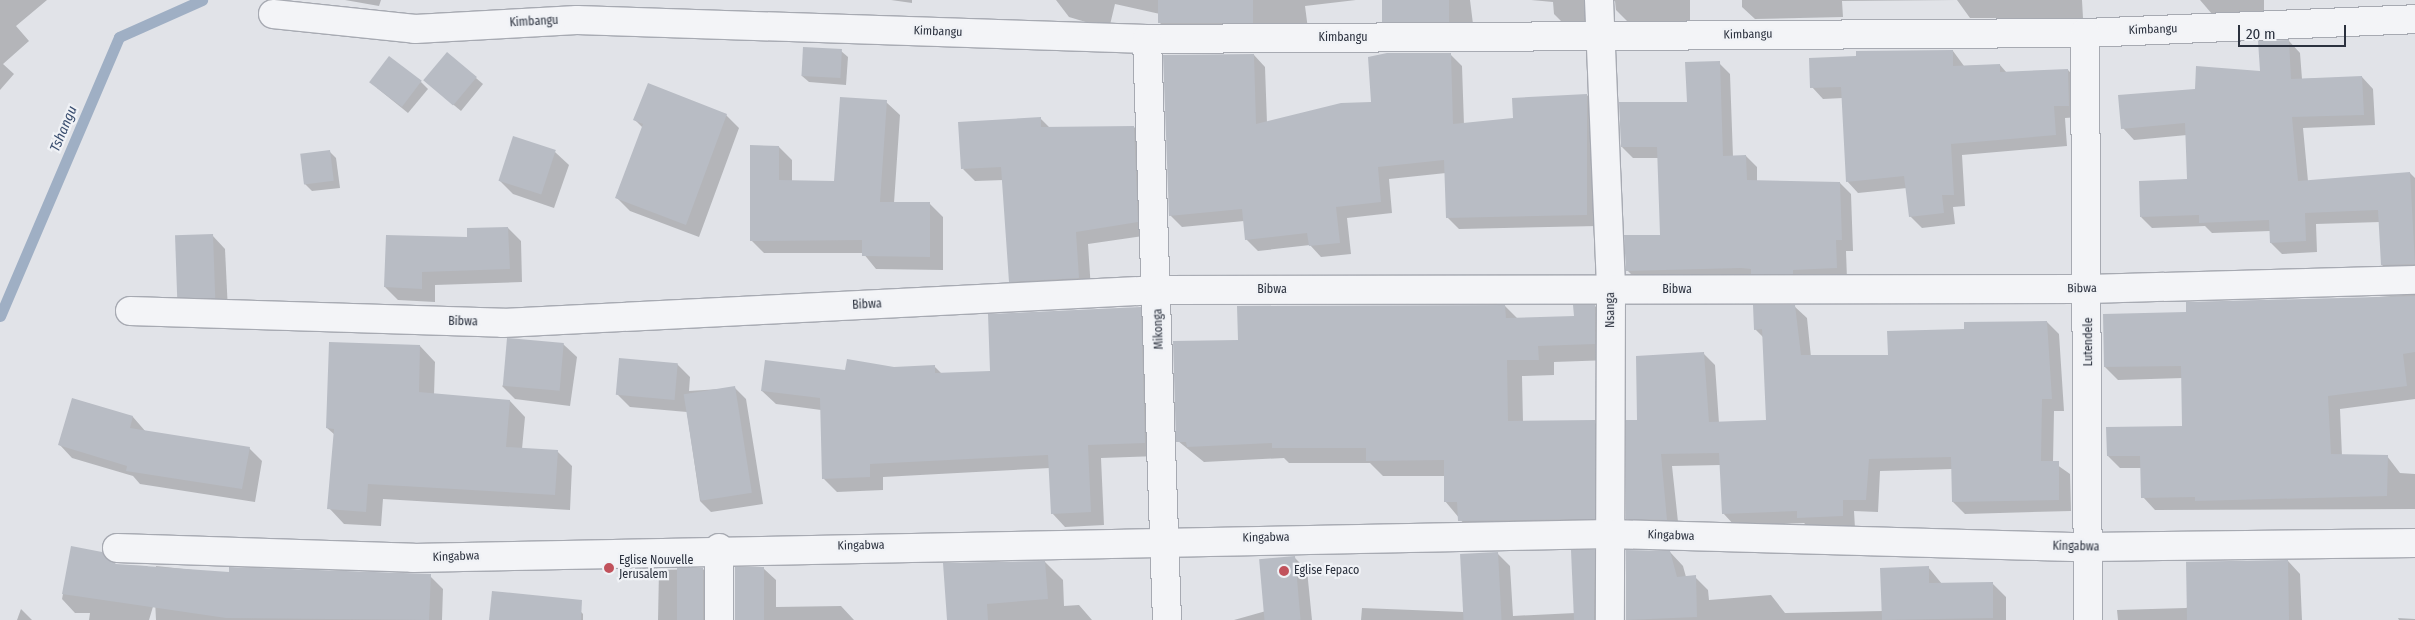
<!DOCTYPE html>
<style>
body{margin:0}
#map{position:relative;width:2415px;height:620px;overflow:hidden;background:#e1e3e8;font-family:"Fira Sans Condensed",sans-serif}
div>[style]{position:absolute}
.shadow>*{inset:0;background:#0003}
.stream>*{height:11px;margin:-5.5px;padding:0 5.5px;transform-origin:5.5px;border-radius:5.5px;background:#9fafc4}
.building>*{inset:0;background:#b8bcc4;transform-origin:0 0}
.roads{filter:drop-shadow(1px 0 #a7aab2) drop-shadow(-1px 0 #a7aab2) drop-shadow(0 1px #a7aab2) drop-shadow(0 -1px #a7aab2)}
.minor>*{height:28px;margin:-14px;padding:0 14px;transform-origin:14px;border-radius:14px;background:#f3f4f7}
.dots>*{width:14px;height:14px;translate:-50% -50%;box-sizing:border-box;border:2px solid #f0f2f6;border-radius:50%}
span{translate:-50% -50%;white-space:nowrap;text-align:center;line-height:1.15;-webkit-text-stroke:4.5px #f0f2f6;paint-order:stroke}
.street-label{font-size:12px;color:#2b313e}
.poi-label{font-size:12px;color:#2b313e}
.left{translate:0 -50%;text-align:left}
.water-label{font-size:14px;color:#394d6e;font-style:italic}
.scale{position:absolute;left:2238px;top:25px;width:108px;height:22px;box-sizing:border-box;border:2px solid #2b313e;border-top:0;padding-left:6px;font-size:15px;line-height:18px;white-space:nowrap;color:#2b313e;-webkit-text-stroke:4px #f0f2f6;paint-order:stroke}
</style>
<div id="map">
<div class="shadow">
<div style="clip-path:polygon(0 0,47px 0,16px 26px,29px 41px,3px 64px,14px 74px,0 90px)"></div>
<div style="clip-path:polygon(345px 0,381px 0,379px 6px)"></div>
<div style="clip-path:polygon(891px 0,912px 0,912px 3px)"></div>
<div style="clip-path:polygon(1056px 0,1356px 0,1305px 6px,1308px 29px,1173px 36px,1160px 23px,1160px 14px,1115px 4px,1109px 29px,1069px 17px)"></div>
<div style="clip-path:polygon(1383px 0,1470px 0,1473px 24px,1398px 35px,1385px 21px)"></div>
<div style="clip-path:polygon(1531px 0,1690px 0,1690px 25px,1633px 27px,1616px 10px,1615px 1px,1601px 9px,1598px 28px,1570px 30px,1554px 14px,1553px 2px)"></div>
<div style="clip-path:polygon(1742px 0,2082px 0,2083px 18px,1970px 18px,1957px 0,1842px 1px,1843px 17px,1755px 19px,1742px 7px)"></div>
<div style="clip-path:polygon(2200px 0,2264px 0,2264px 14px,2212px 14px)"></div>
<div style="clip-path:polygon(2289px 41px,2300px 53px,2302px 79px,2362px 77px,2373px 89px,2375px 125px,2303px 128px,2308px 181px,2410px 173px,2415px 178px,2415px 276px,2394px 276px,2382px 265px,2380px 222px,2316px 224px,2317px 252px,2282px 254px,2271px 243px,2270px 231px,2212px 233px,2205px 226px,2152px 228px,2141px 217px,2189px 180px,2187px 135px,2134px 140px,2123px 128px,2196px 90px,2261px 72px)"></div>
<div style="clip-path:polygon(841px 51px,848px 57px,846px 85px,809px 82px,802px 76px)"></div>
<div style="clip-path:polygon(1953px 51px,1964px 66px,2000px 65px,2007px 73px,2068px 70px,2079px 82px,2080px 117px,2065px 118px,2067px 146px,1962px 155px,1965px 206px,1953px 207px,1955px 224px,1922px 228px,1910px 216px,1907px 188px,1858px 193px,1847px 181px,1843px 98px,1823px 99px,1812px 87px)"></div>
<div style="clip-path:polygon(1450px 54px,1462px 66px,1464px 125px,1514px 120px,1587px 95px,1598px 107px,1598px 226px,1459px 229px,1447px 217px,1446px 173px,1389px 179px,1392px 213px,1347px 218px,1351px 254px,1321px 257px,1310px 245px,1258px 251px,1246px 239px,1244px 221px,1182px 227px,1170px 215px,1254px 55px,1265px 67px,1267px 123px,1372px 103px)"></div>
<div style="clip-path:polygon(1719px 63px,1730px 74px,1733px 157px,1746px 156px,1757px 167px,1757px 182px,1840px 183px,1851px 194px,1853px 251px,1846px 251px,1847px 279px,1638px 281px,1627px 270px,1662px 236px,1659px 158px,1633px 158px,1622px 147px,1688px 103px)"></div>
<div style="clip-path:polygon(476px 78px,483px 84px,461px 111px,425px 81px)"></div>
<div style="clip-path:polygon(421px 82px,428px 89px,408px 113px,377px 88px)"></div>
<div style="clip-path:polygon(886px 102px,900px 115px,894px 203px,930px 204px,943px 217px,943px 270px,876px 269px,863px 253px,764px 253px,751px 240px,779px 147px,792px 160px,792px 182px,836px 182px)"></div>
<div style="clip-path:polygon(726px 115px,739px 128px,699px 237px,630px 211px,617px 198px,643px 128px,635px 120px)"></div>
<div style="clip-path:polygon(1040px 118px,1050px 128px,1134px 127px,1146px 140px,1150px 235px,1088px 244px,1091px 290px,1023px 294px,1010px 281px,1004px 180px,975px 181px,963px 169px)"></div>
<div style="clip-path:polygon(329px 151px,336px 158px,340px 188px,312px 191px,305px 184px)"></div>
<div style="clip-path:polygon(555px 152px,569px 165px,554px 208px,513px 194px,500px 181px)"></div>
<div style="clip-path:polygon(508px 228px,521px 241px,522px 282px,435px 285px,435px 302px,398px 300px,385px 287px,468px 239px)"></div>
<div style="clip-path:polygon(212px 235px,225px 249px,228px 311px,192px 310px,179px 296px)"></div>
<div style="clip-path:polygon(2415px 294px,2415px 399px,2340px 409px,2342px 456px,2387px 456px,2400px 473px,2415px 474px,2415px 509px,2155px 510px,2143px 497px,2142px 468px,2120px 468px,2108px 456px,2184px 427px,2183px 378px,2118px 380px,2105px 367px,2187px 313px)"></div>
<div style="clip-path:polygon(1505px 306px,1518px 319px,1575px 317px,1595px 306px,1611px 322px,1610px 360px,1554px 362px,1554px 375px,1522px 376px,1523px 422px,1594px 422px,1610px 437px,1610px 534px,1475px 537px,1445px 501px,1445px 476px,1383px 476px,1370px 463px,1289px 463px,1284px 458px,1204px 462px,1178px 441px,1239px 341px)"></div>
<div style="clip-path:polygon(1794px 306px,1807px 318px,1811px 357px,1889px 356px,1965px 330px,2047px 322px,2059px 334px,2064px 411px,2054px 411px,2053px 462px,2070px 474px,2071px 511px,1965px 514px,1953px 502px,1953px 469px,1880px 471px,1878px 512px,1854px 511px,1855px 528px,1811px 529px,1804px 523px,1735px 526px,1723px 513px,1721px 465px,1672px 466px,1679px 531px,1639px 530px,1627px 518px,1638px 421px,1703px 353px,1715px 365px,1719px 423px,1767px 421px,1764px 338px,1755px 329px)"></div>
<div style="clip-path:polygon(1140px 308px,1154px 321px,1158px 456px,1101px 458px,1104px 525px,1065px 527px,1052px 513px,1050px 468px,883px 477px,883px 490px,837px 492px,824px 479px,821px 410px,776px 404px,762px 391px,846px 372px,934px 366px,942px 374px,992px 372px)"></div>
<div style="clip-path:polygon(563px 344px,577px 357px,570px 406px,515px 399px,502px 386px)"></div>
<div style="clip-path:polygon(420px 346px,435px 362px,434px 395px,510px 401px,525px 417px,522px 449px,557px 451px,572px 466px,570px 510px,383px 499px,381px 526px,344px 524px,329px 508px,335px 435px,327px 428px)"></div>
<div style="clip-path:polygon(677px 364px,690px 377px,689px 391px,735px 388px,746px 399px,763px 504px,711px 512px,700px 501px,687px 412px,630px 407px,617px 394px)"></div>
<div style="clip-path:polygon(73px 399px,133px 417px,146px 432px,249px 448px,262px 461px,255px 502px,140px 484px,133px 476px,72px 458px,59px 444px)"></div>
<div style="clip-path:polygon(72px 548px,116px 565px,147px 566px,156px 575px,156px 566px,230px 574px,430px 576px,443px 589px,442px 620px,156px 620px,155px 600px,149px 620px,89px 620px,90px 613px,75px 613px,62px 599px)"></div>
<div style="clip-path:polygon(1594px 551px,1607px 564px,1607px 620px,1361px 620px,1362px 608px,1463px 612px,1497px 553px,1510px 566px,1513px 616px,1575px 613px)"></div>
<div style="clip-path:polygon(1627px 551px,1670px 552px,1683px 566px,1686px 577px,1695px 577px,1708px 590px,1709px 600px,1771px 595px,1785px 613px,1883px 611px,1928px 567px,1942px 584px,1992px 583px,2006px 597px,2006px 620px,1627px 620px)"></div>
<div style="clip-path:polygon(1294px 557px,1307px 570px,1312px 620px,1234px 620px,1266px 611px)"></div>
<div style="clip-path:polygon(2288px 561px,2300px 574px,2302px 620px,2118px 620px,2117px 610px,2186px 608px)"></div>
<div style="clip-path:polygon(1045px 562px,1063px 580px,1064px 606px,1079px 605px,1092px 620px,948px 620px)"></div>
<div style="clip-path:polygon(763px 568px,776px 580px,776px 607px,841px 606px,854px 620px,736px 620px)"></div>
<div style="clip-path:polygon(703px 569px,715px 582px,715px 620px,658px 620px,659px 570px)"></div>
<div style="clip-path:polygon(570px 600px,583px 614px,583px 620px,490px 620px)"></div>
<div style="clip-path:polygon(21px 609px,32px 620px,17px 620px)"></div>
<div style="clip-path:polygon(2398px 618px,2415px 619px,2415px 620px,2399px 620px)"></div>
</div>
<div class="stream">
<div style="left:0;top:316px;width:303px;rotate:-66.9deg"></div>
<div style="left:119px;top:37px;width:91px;rotate:-24deg"></div>
</div>
<div class="building">
<div style="left:1158px;top:0;width:95px;height:23px"></div>
<div style="left:1382px;top:0;width:67px;height:22px"></div>
<div style="clip-path:polygon(2289px 40px,2291px 79px,2362px 76px,2364px 115px,2292px 117px,2298px 181px,2410px 172px,2415px 264px,2381px 265px,2378px 210px,2305px 213px,2306px 241px,2270px 243px,2269px 220px,2199px 223px,2199px 215px,2140px 217px,2139px 181px,2187px 179px,2185px 123px,2121px 129px,2118px 95px,2195px 89px,2196px 66px,2260px 71px,2258px 41px)"></div>
<div style="left:803px;top:47px;width:39px;height:29px;rotate:3deg"></div>
<div style="clip-path:polygon(1953px 50px,1953px 66px,2000px 64px,2000px 72px,2068px 69px,2069px 106px,2054px 106px,2056px 135px,1951px 144px,1954px 195px,1942px 195px,1944px 213px,1909px 217px,1904px 176px,1846px 182px,1841px 87px,1810px 88px,1809px 58px,1856px 56px,1856px 51px)"></div>
<div style="left:447px;top:52px;width:39px;height:37px;rotate:40deg"></div>
<div style="clip-path:polygon(1387px 53px,1451px 53px,1453px 124px,1513px 118px,1512px 98px,1587px 94px,1587px 215px,1446px 218px,1444px 160px,1378px 167px,1381px 202px,1336px 207px,1340px 243px,1309px 246px,1307px 233px,1245px 240px,1242px 209px,1169px 216px,1163px 55px,1254px 54px,1256px 124px,1341px 103px,1371px 102px,1368px 57px)"></div>
<div style="left:389px;top:56px;width:41px;height:33px;rotate:37deg"></div>
<div style="clip-path:polygon(1720px 61px,1723px 156px,1746px 155px,1747px 180px,1840px 182px,1842px 240px,1836px 240px,1837px 268px,1793px 270px,1793px 274px,1751px 274px,1751px 269px,1741px 268px,1626px 271px,1624px 235px,1660px 235px,1657px 147px,1621px 147px,1619px 102px,1687px 102px,1685px 62px)"></div>
<div style="clip-path:polygon(648px 83px,727px 114px,686px 225px,615px 198px,643px 124px,633px 120px)"></div>
<div style="clip-path:polygon(840px 97px,887px 100px,880px 202px,930px 202px,930px 257px,862px 256px,862px 240px,750px 241px,750px 145px,779px 146px,779px 180px,834px 181px)"></div>
<div style="clip-path:polygon(1041px 117px,1041px 127px,1134px 126px,1138px 222px,1076px 232px,1079px 278px,1009px 282px,1001px 167px,961px 169px,958px 122px)"></div>
<div style="left:513px;top:136px;width:45px;height:47px;rotate:18deg"></div>
<div style="left:330px;top:150px;width:31px;height:30px;rotate:83deg"></div>
<div style="clip-path:polygon(508px 227px,510px 269px,422px 272px,422px 289px,384px 287px,386px 235px,467px 237px,467px 228px)"></div>
<div style="left:213px;top:234px;width:64px;height:38px;rotate:88deg"></div>
<div style="clip-path:polygon(2415px 296px,2415px 352px,2403px 354px,2407px 386px,2328px 396px,2331px 454px,2388px 455px,2387px 496px,2195px 501px,2195px 497px,2141px 498px,2140px 456px,2107px 456px,2106px 427px,2182px 426px,2181px 366px,2104px 367px,2103px 314px,2186px 312px,2186px 302px)"></div>
<div style="clip-path:polygon(1505px 305px,1506px 318px,1574px 316px,1573px 305px,1595px 305px,1595px 344px,1538px 346px,1539px 360px,1507px 360px,1508px 421px,1595px 420px,1595px 519px,1458px 521px,1457px 502px,1444px 502px,1444px 460px,1366px 461px,1366px 448px,1272px 448px,1272px 443px,1187px 447px,1186px 442px,1176px 442px,1173px 341px,1238px 340px,1237px 306px)"></div>
<div style="clip-path:polygon(1753px 305px,1795px 305px,1801px 355px,1888px 355px,1887px 331px,1964px 329px,1964px 322px,2047px 321px,2052px 399px,2042px 399px,2041px 461px,2059px 461px,2059px 500px,1952px 502px,1951px 457px,1869px 459px,1866px 500px,1843px 500px,1843px 516px,1797px 518px,1797px 511px,1722px 514px,1719px 453px,1661px 454px,1667px 520px,1626px 519px,1626px 420px,1637px 420px,1636px 356px,1704px 352px,1709px 422px,1766px 420px,1762px 329px,1754px 330px)"></div>
<div style="clip-path:polygon(1141px 307px,1145px 443px,1088px 445px,1091px 512px,1051px 514px,1048px 455px,870px 464px,870px 477px,822px 479px,820px 398px,761px 391px,765px 360px,845px 370px,847px 359px,894px 367px,935px 365px,935px 373px,990px 371px,988px 314px)"></div>
<div style="left:507px;top:338px;width:57px;height:48px;rotate:5deg"></div>
<div style="clip-path:polygon(329px 342px,420px 345px,419px 392px,510px 400px,506px 447px,558px 450px,555px 495px,368px 484px,366px 512px,327px 509px,334px 429px,326px 428px)"></div>
<div style="left:619px;top:358px;width:59px;height:37px;rotate:5deg"></div>
<div style="left:735px;top:386px;width:108px;height:52px;rotate:81deg"></div>
<div style="clip-path:polygon(72px 398px,133px 416px,130px 428px,250px 447px,242px 489px,126px 471px,127px 466px,58px 445px)"></div>
<div style="clip-path:polygon(71px 546px,102px 552px,116px 564px,229px 572px,229px 567px,431px 574px,429px 620px,226px 618px,62px 594px)"></div>
<div style="clip-path:polygon(1571px 550px,1595px 550px,1594px 620px,1574px 620px)"></div>
<div style="clip-path:polygon(1626px 550px,1670px 551px,1677px 577px,1696px 575px,1697px 617px,1626px 620px)"></div>
<div style="left:1498px;top:552px;width:68px;height:38px;rotate:87deg"></div>
<div style="left:1295px;top:556px;width:64px;height:36px;rotate:85deg"></div>
<div style="left:2288px;top:560px;width:60px;height:102px;rotate:89deg"></div>
<div style="clip-path:polygon(1045px 561px,1048px 599px,987px 604px,988px 620px,947px 620px,943px 563px)"></div>
<div style="clip-path:polygon(1929px 566px,1929px 583px,1993px 582px,1993px 618px,1882px 620px,1880px 568px)"></div>
<div style="left:735px;top:567px;width:29px;height:53px"></div>
<div style="left:677px;top:568px;width:26px;height:52px"></div>
<div style="clip-path:polygon(492px 591px,582px 600px,581px 620px,489px 620px)"></div>
</div>
<div class="roads">
<div class="minor">
<div style="left:1599px;top:0;width:291px;rotate:87.6deg"></div>
<div style="left:1611px;top:291px;width:329px;rotate:90.2deg"></div>
<div style="left:273px;top:14px;width:143px;rotate:6deg"></div>
<div style="left:415px;top:29px;width:162px;rotate:-3.2deg"></div>
<div style="left:577px;top:20px;width:570px;rotate:1.91deg"></div>
<div style="left:1147px;top:39px;width:938px;rotate:-0.37deg"></div>
<div style="left:2085px;top:33px;width:330px;rotate:-2.4deg"></div>
<div style="left:2085px;top:33px;width:587px;rotate:89.71deg"></div>
<div style="left:1147px;top:39px;width:581px;rotate:88.03deg"></div>
<div style="left:130px;top:311px;width:373px;rotate:1.8deg"></div>
<div style="left:503px;top:323px;width:656px;rotate:-2.88deg"></div>
<div style="left:1158px;top:290px;width:930px;rotate:-0.06deg"></div>
<div style="left:2088px;top:289px;width:327px;rotate:-1.6deg"></div>
<div style="left:117px;top:548px;width:296px;rotate:1.9deg"></div>
<div style="left:413px;top:558px;width:1197px;rotate:-1.15deg"></div>
<div style="left:1610px;top:534px;width:480px;rotate:1.6deg"></div>
<div style="left:2090px;top:547px;width:325px;rotate:-0.7deg"></div>
<div style="left:719px;top:548px;width:72px;rotate:90deg"></div>
</div>
</div>
<div class="dots">
<div style="left:609px;top:568px;background:#c1525c"></div>
<div style="left:1284px;top:571px;background:#c1525c"></div>
</div>
<div class="street-label">
<span style="left:534px;top:22px;rotate:-3deg">Kimbangu</span>
<span style="left:2153px;top:30px;rotate:-2deg">Kimbangu</span>
<span style="left:938px;top:32px;rotate:2deg">Kimbangu</span>
<span style="left:1748px;top:35px;rotate:-1deg">Kimbangu</span>
<span style="left:1343px;top:38px">Kimbangu</span>
<span style="left:2082px;top:289px;rotate:-1deg">Bibwa</span>
<span style="left:1272px;top:290px">Bibwa</span>
<span style="left:1677px;top:290px">Bibwa</span>
<span style="left:867px;top:305px;rotate:-3deg">Bibwa</span>
<span style="left:1611px;top:310px;rotate:-90deg">Nsanga</span>
<span style="left:463px;top:322px;rotate:1deg">Bibwa</span>
<span style="left:1159px;top:329px;rotate:-92deg">Mikonga</span>
<span style="left:2089px;top:342px;rotate:-90deg">Lutendele</span>
<span style="left:1671px;top:536px;rotate:2deg">Kingabwa</span>
<span style="left:1266px;top:538px;rotate:-1deg">Kingabwa</span>
<span style="left:861px;top:546px;rotate:-1deg">Kingabwa</span>
<span style="left:2076px;top:547px;rotate:1deg">Kingabwa</span>
<span style="left:456px;top:557px;rotate:-2deg">Kingabwa</span>
</div>
<div class="poi-label">
<span class="left" style="left:619px;top:568px">Eglise Nouvelle<br>Jerusalem</span>
<span class="left" style="left:1294px;top:571px">Eglise Fepaco</span>
</div>
<div class="water-label">
<span style="left:64px;top:129px;rotate:-67deg">Tshangu</span>
</div>
<div class="scale">20 m</div>
</div>
